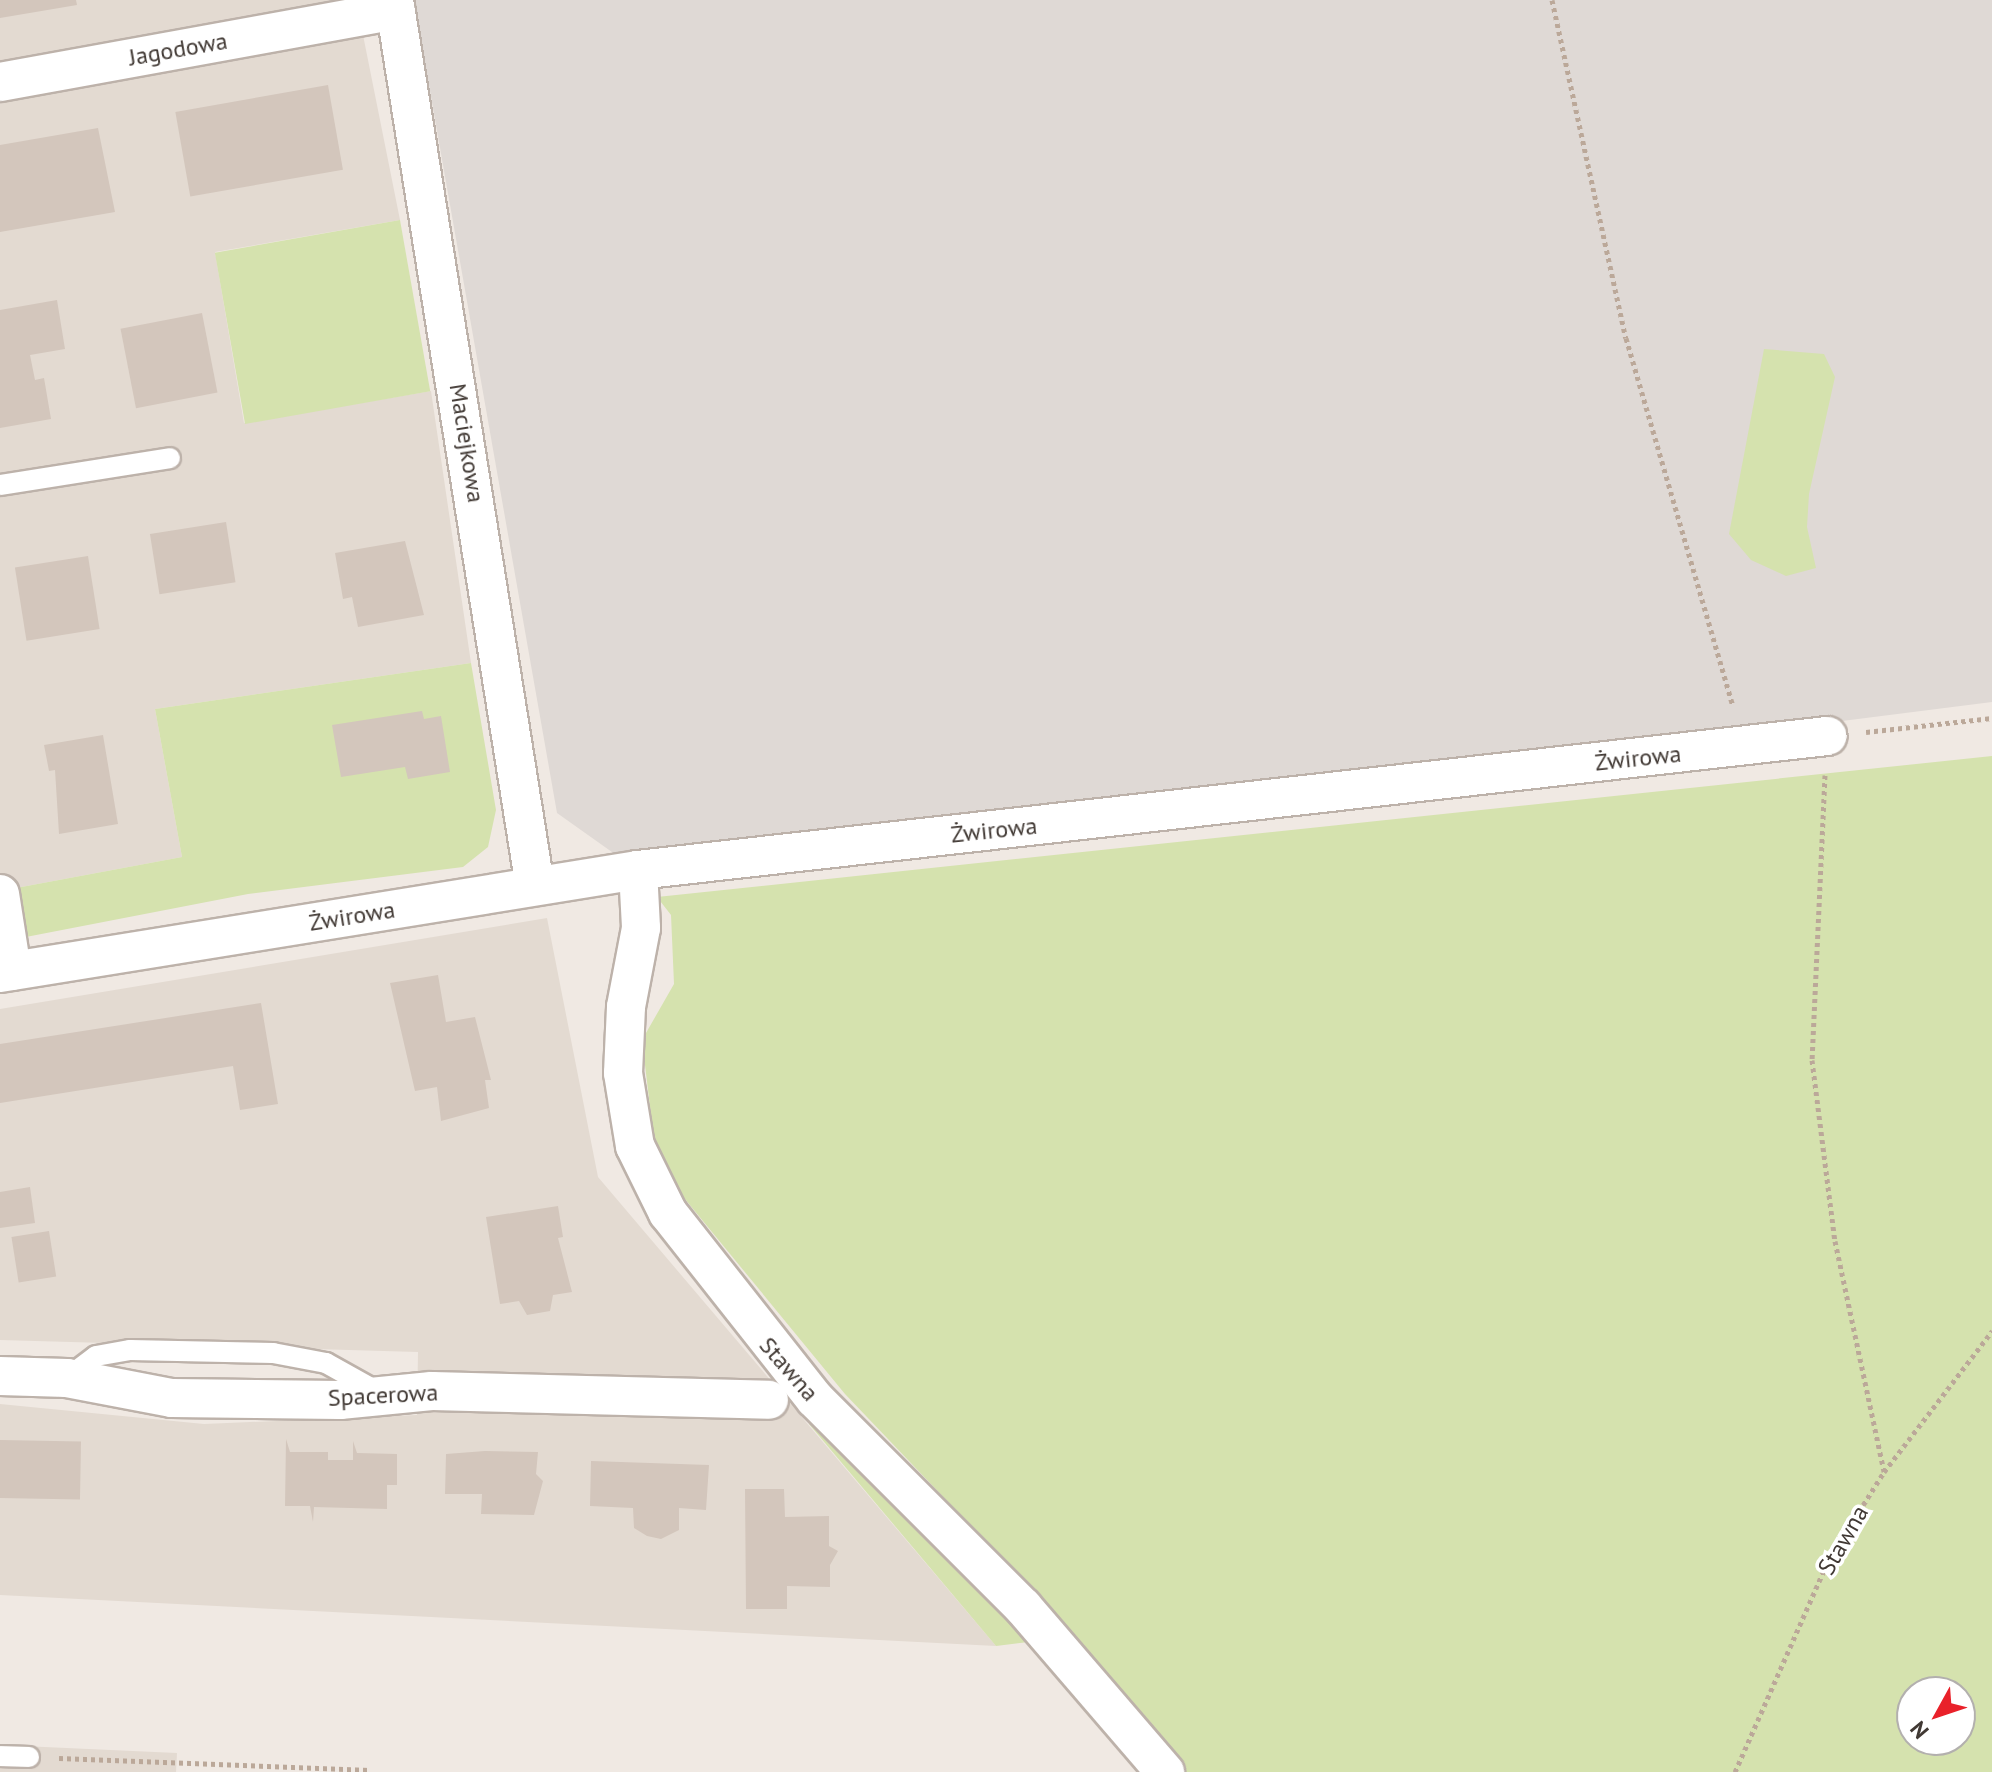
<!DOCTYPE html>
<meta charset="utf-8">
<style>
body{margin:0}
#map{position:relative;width:1992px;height:1772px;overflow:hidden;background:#f0e9e3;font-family:"PT Sans",sans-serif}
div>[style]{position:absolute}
.residential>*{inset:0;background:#e3dad1}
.industrial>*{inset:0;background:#dfd9d5}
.green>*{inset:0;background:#d5e2ae;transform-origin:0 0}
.building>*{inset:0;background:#d3c6bc;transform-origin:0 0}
.path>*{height:5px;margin-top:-2.5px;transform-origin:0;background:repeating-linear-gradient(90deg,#bba899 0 4px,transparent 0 8px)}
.roads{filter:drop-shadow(2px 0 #bdb2aa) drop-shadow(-2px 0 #bdb2aa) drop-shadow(0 2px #bdb2aa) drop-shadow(0 -2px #bdb2aa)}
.service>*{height:20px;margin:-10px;padding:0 10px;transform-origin:10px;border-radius:10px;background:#fff}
.minor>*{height:38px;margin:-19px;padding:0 19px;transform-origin:19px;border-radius:19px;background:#fff}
span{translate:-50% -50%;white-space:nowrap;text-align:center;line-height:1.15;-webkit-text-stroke:7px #fff;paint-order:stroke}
.street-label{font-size:24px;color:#413934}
.north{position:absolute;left:1896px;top:1676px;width:80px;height:80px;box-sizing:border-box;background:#fff;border:2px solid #b3b0ae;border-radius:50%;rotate:230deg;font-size:22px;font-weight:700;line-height:32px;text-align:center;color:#413934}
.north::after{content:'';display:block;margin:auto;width:28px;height:36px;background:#e9212a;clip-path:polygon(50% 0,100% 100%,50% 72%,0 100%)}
</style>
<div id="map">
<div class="residential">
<div style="clip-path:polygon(0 0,356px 0,400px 220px,215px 252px,244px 423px,431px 391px,471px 663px,155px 709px,182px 857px,0 891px)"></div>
<div style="clip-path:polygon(547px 918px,598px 1177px,996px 1646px,0 1595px,0 1404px,204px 1424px,417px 1415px,418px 1352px,0 1340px,0 1009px)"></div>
<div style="clip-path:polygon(0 1745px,177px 1753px,176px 1772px,0 1772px)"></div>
</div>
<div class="industrial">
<div style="clip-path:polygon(414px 0,1992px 0,1992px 702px,1779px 729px,1692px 730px,619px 857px,557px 813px)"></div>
</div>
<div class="green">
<div style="left:400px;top:220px;width:174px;height:188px;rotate:80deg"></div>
<div style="clip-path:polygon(1764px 349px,1824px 354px,1835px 377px,1809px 494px,1807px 527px,1816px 568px,1786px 576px,1751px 560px,1729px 534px)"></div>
<div style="clip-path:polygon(471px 663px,496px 810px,488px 847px,463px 867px,248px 894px,0 942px,0 891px,182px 857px,155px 709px)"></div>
<div style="clip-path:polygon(evenodd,1992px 756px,1992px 1772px,1182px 1772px,993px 1549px,845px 1394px,657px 1165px,642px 1040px,674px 984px,671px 915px,657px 897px,1992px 756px,1912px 1692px,1960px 1692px,1960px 1740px,1912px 1740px,1912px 1692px)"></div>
<div style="clip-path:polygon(809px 1424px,827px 1424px,1028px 1642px,996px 1646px)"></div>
</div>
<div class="building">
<div style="clip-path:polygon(0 0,76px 0,77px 5px,0 18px)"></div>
<div style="left:328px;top:85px;width:86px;height:155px;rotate:80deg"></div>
<div style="clip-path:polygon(98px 128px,115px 212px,0 232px,0 145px)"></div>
<div style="clip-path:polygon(57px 300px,65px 349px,30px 355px,35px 380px,44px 378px,51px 419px,0 428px,0 310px)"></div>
<div style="left:202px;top:313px;width:81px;height:83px;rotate:79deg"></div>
<div style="left:226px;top:522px;width:61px;height:77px;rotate:81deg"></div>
<div style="clip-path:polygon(405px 541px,424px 615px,358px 627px,352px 597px,343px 599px,335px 553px)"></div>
<div style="left:88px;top:556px;width:74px;height:74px;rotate:81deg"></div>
<div style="clip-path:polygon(422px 711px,424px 719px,441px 716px,450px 772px,408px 779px,405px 767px,341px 777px,332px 725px)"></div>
<div style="clip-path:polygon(103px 735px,118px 824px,59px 834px,55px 770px,49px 771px,44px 745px)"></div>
<div style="clip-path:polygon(438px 975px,446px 1022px,475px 1017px,491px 1080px,485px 1080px,489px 1108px,441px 1121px,437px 1087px,415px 1091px,390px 983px)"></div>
<div style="clip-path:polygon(261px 1003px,278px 1104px,240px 1110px,233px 1066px,0 1103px,0 1044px)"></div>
<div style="clip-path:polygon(30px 1187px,35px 1223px,0 1228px,0 1192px)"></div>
<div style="clip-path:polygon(558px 1206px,563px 1237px,558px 1238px,572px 1292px,553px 1295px,550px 1311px,527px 1315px,519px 1301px,500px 1304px,486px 1217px)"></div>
<div style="left:49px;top:1231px;width:46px;height:38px;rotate:81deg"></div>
<div style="clip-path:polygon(286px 1439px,290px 1452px,328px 1452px,328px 1460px,353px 1460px,353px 1441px,357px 1453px,397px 1454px,397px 1485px,387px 1485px,387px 1509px,314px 1507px,313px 1522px,310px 1506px,285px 1506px)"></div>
<div style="left:0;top:1440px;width:81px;height:58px;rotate:1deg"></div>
<div style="clip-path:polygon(485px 1451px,538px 1452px,536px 1474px,543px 1481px,534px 1515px,481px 1514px,482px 1494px,445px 1494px,446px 1454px)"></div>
<div style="clip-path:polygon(591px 1461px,709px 1465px,706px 1510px,679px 1508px,679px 1530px,661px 1539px,647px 1536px,634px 1528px,633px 1508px,590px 1506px)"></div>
<div style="clip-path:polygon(745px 1489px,784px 1489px,785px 1517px,829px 1516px,829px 1546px,838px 1551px,830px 1565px,830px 1587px,787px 1586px,787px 1609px,746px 1609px)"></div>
</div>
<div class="path">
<div style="left:1552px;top:0;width:346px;rotate:77.7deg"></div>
<div style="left:1626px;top:338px;width:383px;rotate:73.8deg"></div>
<div style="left:1866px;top:732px;width:127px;rotate:-6.3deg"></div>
<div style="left:1825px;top:775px;width:285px;rotate:92.6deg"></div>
<div style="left:1812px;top:1060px;width:182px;rotate:82.8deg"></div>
<div style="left:1835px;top:1241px;width:236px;rotate:78deg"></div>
<div style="left:59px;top:1758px;width:311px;rotate:2.2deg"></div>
<div style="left:1735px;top:1772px;width:233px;rotate:-66.2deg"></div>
<div style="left:1829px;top:1559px;width:103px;rotate:-57.7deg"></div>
<div style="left:1884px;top:1472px;width:178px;rotate:-52.5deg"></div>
</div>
<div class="roads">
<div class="service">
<div style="left:0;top:485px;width:172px;rotate:-9deg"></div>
<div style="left:67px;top:1378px;width:36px;rotate:-37deg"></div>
<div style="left:96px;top:1356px;width:35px;rotate:-10deg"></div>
<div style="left:130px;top:1350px;width:143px;rotate:1.2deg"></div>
<div style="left:273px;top:1353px;width:54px;rotate:10.7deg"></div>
<div style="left:326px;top:1363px;width:60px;rotate:29.1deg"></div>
<div style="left:0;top:1756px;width:29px;rotate:2deg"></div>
</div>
<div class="minor">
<div style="left:394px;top:0;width:897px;rotate:80.96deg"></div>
<div style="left:0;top:82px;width:402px;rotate:-10.3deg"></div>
<div style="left:638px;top:870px;width:58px;rotate:87deg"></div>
<div style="left:641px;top:928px;width:80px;rotate:100.8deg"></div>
<div style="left:626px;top:1007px;width:66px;rotate:92.6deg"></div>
<div style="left:623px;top:1073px;width:74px;rotate:80.7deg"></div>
<div style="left:635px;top:1146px;width:75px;rotate:63.8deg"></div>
<div style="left:668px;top:1213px;width:237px;rotate:51.7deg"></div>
<div style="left:815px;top:1399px;width:294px;rotate:45deg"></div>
<div style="left:1023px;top:1607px;width:218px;rotate:49.3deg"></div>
<div style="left:0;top:894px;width:78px;rotate:81.1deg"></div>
<div style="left:0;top:973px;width:646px;rotate:-9.17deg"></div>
<div style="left:638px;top:870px;width:1197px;rotate:-6.43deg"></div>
<div style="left:0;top:1376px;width:67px;rotate:1.7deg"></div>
<div style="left:67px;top:1378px;width:107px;rotate:10.8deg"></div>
<div style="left:172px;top:1398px;width:168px;rotate:0.7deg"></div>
<div style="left:340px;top:1400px;width:92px;rotate:-5.6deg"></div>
<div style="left:432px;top:1391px;width:337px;rotate:1.5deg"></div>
</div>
</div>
<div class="street-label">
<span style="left:178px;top:49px;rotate:-10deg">Jagodowa</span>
<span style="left:467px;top:443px;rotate:81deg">Maciejkowa</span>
<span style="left:1638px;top:758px;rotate:-6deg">Żwirowa</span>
<span style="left:994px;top:830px;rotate:-6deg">Żwirowa</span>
<span style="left:352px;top:916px;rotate:-9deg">Żwirowa</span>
<span style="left:789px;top:1369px;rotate:49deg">Stawna</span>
<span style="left:383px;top:1395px;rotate:-3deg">Spacerowa</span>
<span style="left:1843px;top:1540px;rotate:-60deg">Stawna</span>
</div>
<div class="north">N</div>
</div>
